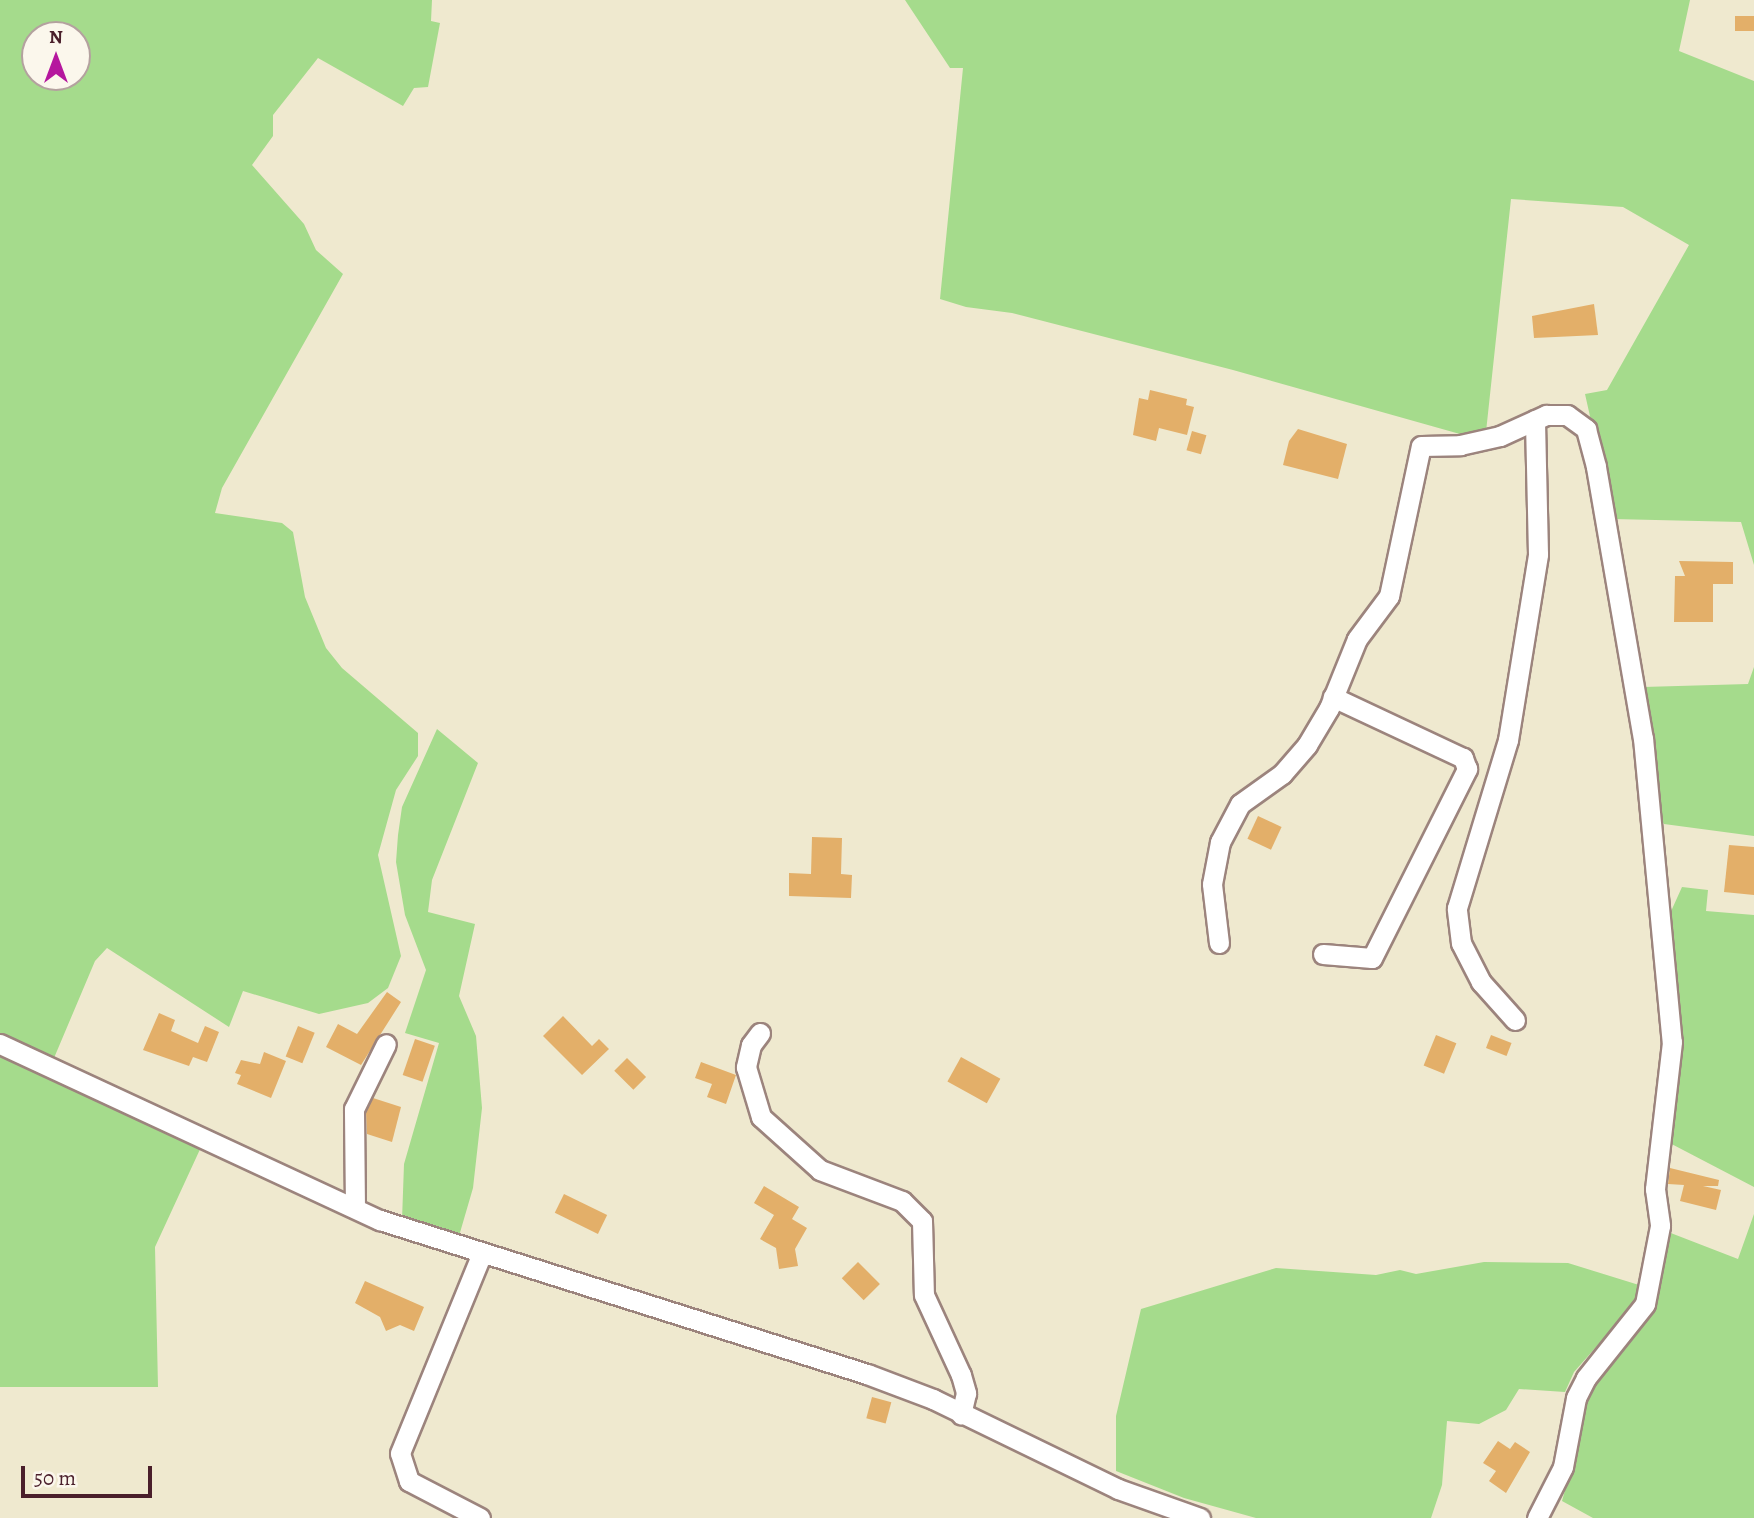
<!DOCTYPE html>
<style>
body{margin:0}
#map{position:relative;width:1754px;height:1518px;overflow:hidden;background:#efe9cf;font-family:Alegreya,serif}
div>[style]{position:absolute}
.green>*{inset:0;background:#a5db8c}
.building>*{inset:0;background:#e3af69;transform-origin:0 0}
.roads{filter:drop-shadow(2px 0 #9c847d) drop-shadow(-2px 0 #9c847d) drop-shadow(0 2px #9c847d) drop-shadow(0 -2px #9c847d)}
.minor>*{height:19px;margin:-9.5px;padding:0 9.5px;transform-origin:9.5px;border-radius:9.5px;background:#fff}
span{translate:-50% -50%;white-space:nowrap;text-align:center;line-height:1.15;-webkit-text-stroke:6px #fbf7ec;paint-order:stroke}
.north{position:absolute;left:21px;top:21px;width:70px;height:70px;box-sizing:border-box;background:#fbf7ec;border:2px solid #b4a19f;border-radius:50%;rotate:0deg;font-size:19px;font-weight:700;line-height:28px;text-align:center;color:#4a1f2b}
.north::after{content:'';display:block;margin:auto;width:24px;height:32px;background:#b5179e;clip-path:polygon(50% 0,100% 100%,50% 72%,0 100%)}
.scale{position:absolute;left:21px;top:1466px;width:131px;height:32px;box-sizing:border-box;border:4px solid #4a1f2b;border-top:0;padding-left:9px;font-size:21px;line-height:24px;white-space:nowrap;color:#4a1f2b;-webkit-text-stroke:5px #fbf7ec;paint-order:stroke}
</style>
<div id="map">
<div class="green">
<div style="clip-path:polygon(evenodd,0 0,432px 0,431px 21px,440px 23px,428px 87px,414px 88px,403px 106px,318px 58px,273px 115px,273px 136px,252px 165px,304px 224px,316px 250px,343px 274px,222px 488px,215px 513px,282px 523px,293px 532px,305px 597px,326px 648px,342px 668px,418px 733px,418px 756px,396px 790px,378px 855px,401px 956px,388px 988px,368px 1003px,319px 1014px,243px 991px,229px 1027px,107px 948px,95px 961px,54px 1058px,0 1034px,0 0,35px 35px,77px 35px,77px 77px,35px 77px,35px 35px)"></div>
<div style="clip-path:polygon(905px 0,1690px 0,1679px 51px,1754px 81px,1754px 565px,1741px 522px,1613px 519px,1585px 394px,1607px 390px,1689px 245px,1623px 207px,1511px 199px,1486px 432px,1467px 436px,1233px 370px,1012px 313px,966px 307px,940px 299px,963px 68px,950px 68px)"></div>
<div style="clip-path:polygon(1754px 667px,1754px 836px,1664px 824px,1658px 815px,1643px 687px,1748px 684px)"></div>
<div style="clip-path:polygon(437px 729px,478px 763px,432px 880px,428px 912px,475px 924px,459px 996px,476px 1036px,482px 1108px,473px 1188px,459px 1236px,402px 1220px,404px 1164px,439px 1043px,405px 1033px,426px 970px,405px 915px,396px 862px,398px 835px,402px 807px)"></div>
<div style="clip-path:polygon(1682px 887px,1708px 890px,1706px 911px,1754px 915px,1754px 1187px,1662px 1139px,1680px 1026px,1668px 918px)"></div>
<div style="clip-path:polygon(0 1053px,202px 1145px,155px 1247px,158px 1387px,0 1387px)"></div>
<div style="clip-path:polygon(1754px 1214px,1754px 1518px,1593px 1518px,1562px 1501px,1578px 1444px,1583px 1396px,1646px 1313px,1659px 1284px,1666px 1246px,1663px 1230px,1738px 1259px)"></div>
<div style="clip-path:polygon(1484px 1262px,1568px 1263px,1639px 1285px,1633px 1305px,1574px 1372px,1565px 1392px,1519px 1389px,1506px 1410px,1479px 1424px,1447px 1421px,1442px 1485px,1431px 1518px,1256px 1518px,1184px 1498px,1116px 1471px,1116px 1416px,1141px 1309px,1276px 1268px,1376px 1275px,1400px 1270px,1416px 1274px)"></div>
</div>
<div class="building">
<div style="left:1754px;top:16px;width:15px;height:19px;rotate:90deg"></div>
<div style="clip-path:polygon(1594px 304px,1598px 335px,1534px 338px,1532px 316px)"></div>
<div style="clip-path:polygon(1150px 390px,1187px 399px,1186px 405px,1194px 407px,1187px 435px,1159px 428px,1156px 441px,1133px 435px,1139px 398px,1148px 400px)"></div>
<div style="clip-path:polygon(1298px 429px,1347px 444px,1338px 479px,1283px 465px,1289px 441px)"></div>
<div style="left:1192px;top:431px;width:15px;height:20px;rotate:16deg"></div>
<div style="clip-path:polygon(1679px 561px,1733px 562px,1733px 584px,1713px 584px,1713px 622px,1674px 622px,1675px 576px,1685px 576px)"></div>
<div style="left:1258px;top:816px;width:26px;height:25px;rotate:25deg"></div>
<div style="clip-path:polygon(812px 837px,842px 838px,841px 874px,852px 875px,851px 898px,789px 896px,789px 873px,811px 874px)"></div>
<div style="clip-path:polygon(1729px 845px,1754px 847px,1754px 895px,1724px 892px)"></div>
<div style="clip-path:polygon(387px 992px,401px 1002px,361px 1065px,326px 1047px,338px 1024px,357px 1034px)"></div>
<div style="clip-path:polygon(159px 1013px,175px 1020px,171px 1031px,198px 1043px,205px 1026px,219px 1032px,207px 1062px,193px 1057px,189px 1066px,143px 1050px)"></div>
<div style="clip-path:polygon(563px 1016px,592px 1046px,599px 1039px,609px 1049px,582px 1075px,543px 1036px)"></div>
<div style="left:298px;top:1026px;width:18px;height:33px;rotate:22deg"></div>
<div style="left:1436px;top:1035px;width:22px;height:33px;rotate:22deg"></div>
<div style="left:1491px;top:1035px;width:22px;height:14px;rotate:21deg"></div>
<div style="left:415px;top:1039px;width:21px;height:38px;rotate:19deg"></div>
<div style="clip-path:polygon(264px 1052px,286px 1061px,271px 1098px,237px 1084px,241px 1075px,235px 1073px,241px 1060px,260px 1064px)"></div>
<div style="left:961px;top:1057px;width:45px;height:28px;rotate:29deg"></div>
<div style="left:627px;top:1058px;width:27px;height:18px;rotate:45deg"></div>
<div style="clip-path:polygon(701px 1062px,736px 1075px,726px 1104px,707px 1097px,712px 1084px,695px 1078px)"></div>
<div style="clip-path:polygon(373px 1098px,401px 1107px,392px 1142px,367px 1134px,366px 1112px)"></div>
<div style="clip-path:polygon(1670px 1168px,1719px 1180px,1718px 1186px,1703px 1186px,1721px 1190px,1716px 1210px,1680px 1201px,1684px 1185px,1668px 1184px)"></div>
<div style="clip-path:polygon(764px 1186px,799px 1207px,792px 1219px,807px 1228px,795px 1249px,798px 1266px,779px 1269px,776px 1248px,760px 1239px,774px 1215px,754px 1203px)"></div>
<div style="left:564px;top:1194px;width:48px;height:21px;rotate:26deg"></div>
<div style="left:858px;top:1262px;width:31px;height:23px;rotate:45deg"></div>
<div style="clip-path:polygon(365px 1281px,424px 1307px,414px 1331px,400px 1325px,386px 1331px,380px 1317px,355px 1303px)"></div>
<div style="left:872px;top:1397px;width:20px;height:22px;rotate:15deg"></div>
<div style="clip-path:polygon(1498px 1441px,1510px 1449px,1515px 1442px,1530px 1452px,1506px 1493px,1489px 1481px,1496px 1471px,1483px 1463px)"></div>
</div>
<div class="roads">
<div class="minor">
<div style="left:1219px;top:943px;width:59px;rotate:-96.8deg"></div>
<div style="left:1212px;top:884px;width:43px;rotate:-79.2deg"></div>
<div style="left:1220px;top:842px;width:43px;rotate:-62.2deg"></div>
<div style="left:1240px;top:804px;width:52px;rotate:-35.5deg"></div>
<div style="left:1282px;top:774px;width:38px;rotate:-49deg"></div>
<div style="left:1307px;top:745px;width:43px;rotate:-59.3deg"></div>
<div style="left:1329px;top:708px;width:74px;rotate:-67.9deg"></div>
<div style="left:1357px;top:639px;width:54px;rotate:-53.3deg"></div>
<div style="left:1389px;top:596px;width:153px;rotate:-78deg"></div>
<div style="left:1421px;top:446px;width:39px;rotate:-1deg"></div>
<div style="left:1460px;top:445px;width:41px;rotate:-12.7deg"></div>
<div style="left:1500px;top:436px;width:51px;rotate:-24.5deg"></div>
<div style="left:1546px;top:415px;width:21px"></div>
<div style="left:1567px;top:415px;width:24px;rotate:36deg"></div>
<div style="left:1586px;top:429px;width:39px;rotate:75deg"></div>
<div style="left:1596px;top:467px;width:275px;rotate:80.2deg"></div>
<div style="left:1643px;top:738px;width:305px;rotate:84.6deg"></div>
<div style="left:1672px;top:1042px;width:148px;rotate:96.6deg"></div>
<div style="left:1655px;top:1189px;width:37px;rotate:82deg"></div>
<div style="left:1660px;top:1226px;width:79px;rotate:100.9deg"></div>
<div style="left:1645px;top:1304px;width:95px;rotate:128.6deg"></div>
<div style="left:1586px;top:1378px;width:22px;rotate:117deg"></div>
<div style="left:1576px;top:1398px;width:70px;rotate:100.7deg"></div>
<div style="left:1563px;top:1467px;width:57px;rotate:117deg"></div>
<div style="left:1323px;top:954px;width:49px;rotate:4.7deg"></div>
<div style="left:1372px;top:958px;width:212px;rotate:-63.3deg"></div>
<div style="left:1467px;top:769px;width:12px;rotate:-110deg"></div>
<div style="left:1463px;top:758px;width:144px;rotate:-154.9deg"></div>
<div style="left:1515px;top:1020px;width:51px;rotate:-131.8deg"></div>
<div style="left:1481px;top:982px;width:44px;rotate:-117.1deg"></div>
<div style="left:1461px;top:943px;width:35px;rotate:-97deg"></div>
<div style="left:1457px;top:908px;width:176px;rotate:-73.1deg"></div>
<div style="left:1508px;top:740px;width:188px;rotate:-80.8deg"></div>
<div style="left:1538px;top:554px;width:134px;rotate:-91.3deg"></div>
<div style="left:760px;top:1033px;width:15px;rotate:127deg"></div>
<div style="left:751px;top:1045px;width:23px;rotate:103deg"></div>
<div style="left:746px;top:1067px;width:52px;rotate:73.3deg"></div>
<div style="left:761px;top:1117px;width:79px;rotate:41.9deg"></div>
<div style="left:820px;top:1170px;width:88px;rotate:20.7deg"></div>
<div style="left:902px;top:1201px;width:28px;rotate:45deg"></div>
<div style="left:922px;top:1221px;width:74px;rotate:88.5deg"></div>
<div style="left:924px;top:1295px;width:88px;rotate:65.2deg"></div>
<div style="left:961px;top:1375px;width:19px;rotate:74deg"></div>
<div style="left:966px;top:1393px;width:22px;rotate:103deg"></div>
<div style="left:0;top:1044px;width:419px;rotate:24.9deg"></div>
<div style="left:380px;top:1220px;width:511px;rotate:17.55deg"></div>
<div style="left:867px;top:1374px;width:71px;rotate:20.7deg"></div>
<div style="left:933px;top:1399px;width:206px;rotate:25.9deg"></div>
<div style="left:1118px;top:1489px;width:87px;rotate:19.5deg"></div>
<div style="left:355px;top:1208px;width:99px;rotate:-90.6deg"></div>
<div style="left:354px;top:1109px;width:72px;rotate:-63.8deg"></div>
<div style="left:480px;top:1518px;width:80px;rotate:-152.5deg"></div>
<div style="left:409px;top:1481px;width:29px;rotate:-108deg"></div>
<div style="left:400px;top:1453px;width:216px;rotate:-67.7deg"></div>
</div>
</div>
<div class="north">N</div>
<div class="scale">50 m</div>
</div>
